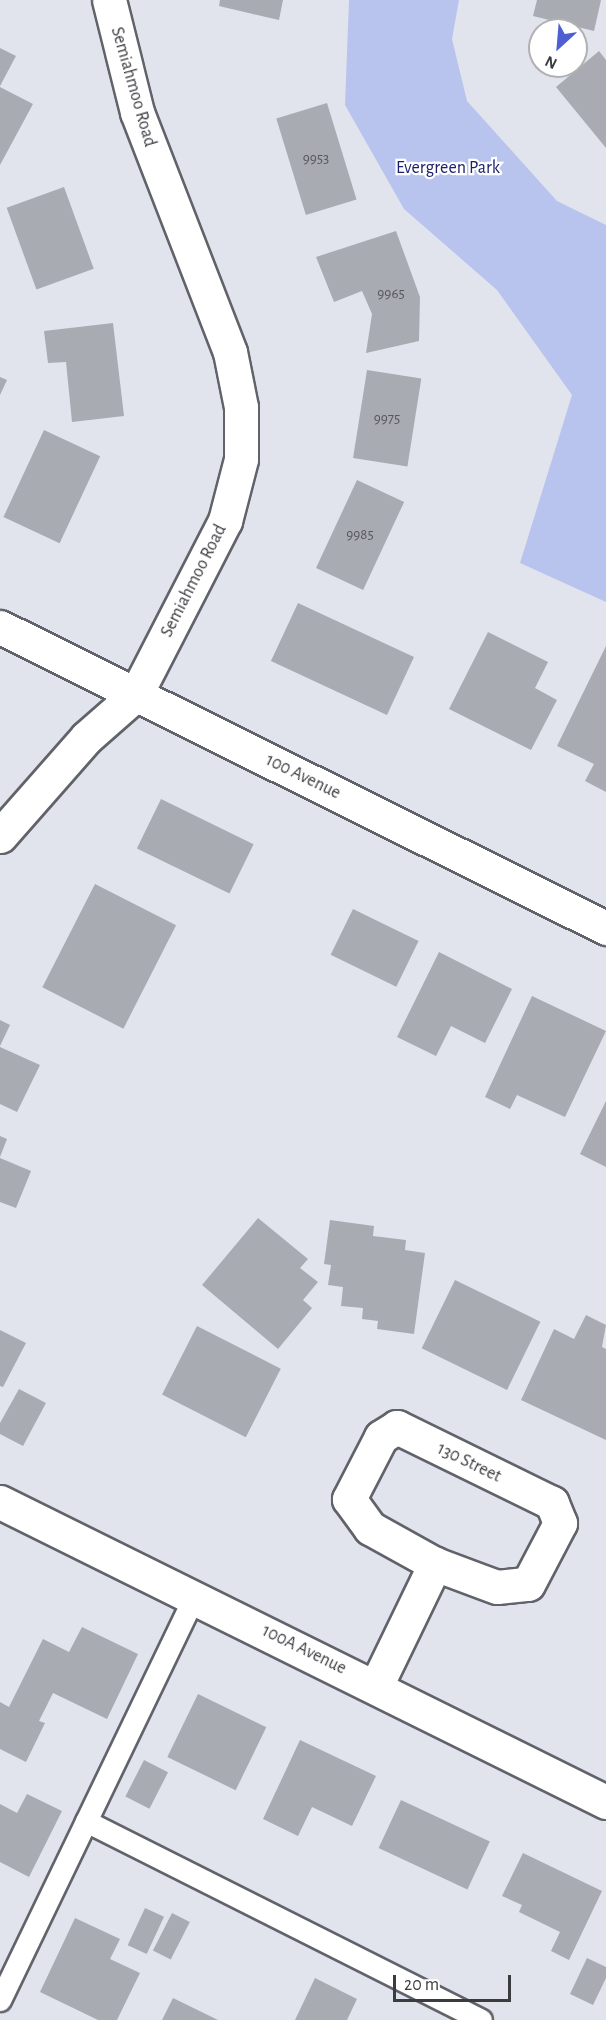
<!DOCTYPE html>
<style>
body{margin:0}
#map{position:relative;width:606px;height:2020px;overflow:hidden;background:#e1e4ed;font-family:"Alegreya Sans",sans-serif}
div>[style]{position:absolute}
.green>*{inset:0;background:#b9c4ee}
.building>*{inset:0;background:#a9abb3;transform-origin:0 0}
.roads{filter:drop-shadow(2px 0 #61636a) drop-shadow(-2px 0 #61636a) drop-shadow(0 2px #61636a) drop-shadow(0 -2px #61636a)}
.service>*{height:21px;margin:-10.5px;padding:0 10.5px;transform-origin:10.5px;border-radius:10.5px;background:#fff}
.minor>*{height:33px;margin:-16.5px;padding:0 16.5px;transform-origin:16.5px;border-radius:16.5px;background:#fff}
.tertiary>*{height:33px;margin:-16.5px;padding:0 16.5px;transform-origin:16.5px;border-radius:16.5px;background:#fff}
span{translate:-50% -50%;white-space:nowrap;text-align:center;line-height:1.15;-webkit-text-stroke:4.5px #fff;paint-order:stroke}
.number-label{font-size:15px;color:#56585d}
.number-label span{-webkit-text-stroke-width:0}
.street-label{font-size:18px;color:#3b3c40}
.park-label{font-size:18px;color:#1d206d}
.north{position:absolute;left:528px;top:18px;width:60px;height:60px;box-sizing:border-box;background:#fff;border:2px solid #b1b1b3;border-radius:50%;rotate:206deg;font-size:16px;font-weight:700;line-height:24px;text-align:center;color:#3b3c40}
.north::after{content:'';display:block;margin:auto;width:21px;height:27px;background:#505ed4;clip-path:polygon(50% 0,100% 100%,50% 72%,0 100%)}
.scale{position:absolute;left:393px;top:1975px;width:118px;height:27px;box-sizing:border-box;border:3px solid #3b3c40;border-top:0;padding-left:8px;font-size:18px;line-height:21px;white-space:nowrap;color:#3b3c40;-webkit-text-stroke:4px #fff;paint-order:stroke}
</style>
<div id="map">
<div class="green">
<div style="clip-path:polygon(349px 0,459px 0,452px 39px,467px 101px,557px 201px,606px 225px,606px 602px,520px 563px,572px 395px,497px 290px,404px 209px,345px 105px)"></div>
</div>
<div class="building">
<div style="clip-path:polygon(220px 0,283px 0,279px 20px,219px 6px)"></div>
<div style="clip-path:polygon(537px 0,601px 0,594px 31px,533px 16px)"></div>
<div style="clip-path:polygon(0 48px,16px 56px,0 86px)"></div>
<div style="clip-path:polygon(599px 51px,606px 60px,606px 148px,556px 87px)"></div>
<div style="clip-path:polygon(0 87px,33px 104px,0 165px)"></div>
<div style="left:327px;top:103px;width:101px;height:53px;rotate:73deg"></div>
<div style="left:64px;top:187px;width:87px;height:61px;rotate:70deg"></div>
<div style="clip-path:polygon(396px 231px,420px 297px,419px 341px,366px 353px,372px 314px,362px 291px,334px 302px,316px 257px)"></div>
<div style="clip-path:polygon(113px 323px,124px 416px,72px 422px,66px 362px,48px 363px,44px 331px)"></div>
<div style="left:367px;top:370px;width:55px;height:89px;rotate:9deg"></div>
<div style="clip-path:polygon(0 377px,7px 380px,0 395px)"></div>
<div style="left:44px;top:430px;width:62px;height:96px;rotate:25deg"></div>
<div style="left:357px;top:480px;width:52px;height:97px;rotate:25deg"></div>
<div style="left:298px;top:603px;width:128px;height:64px;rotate:25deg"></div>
<div style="clip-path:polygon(488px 632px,548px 662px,535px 688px,557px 700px,531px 750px,449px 709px)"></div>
<div style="clip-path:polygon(606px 646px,606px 792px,585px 781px,594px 764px,557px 746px)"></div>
<div style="left:161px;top:799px;width:103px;height:55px;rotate:26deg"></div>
<div style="left:95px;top:884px;width:91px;height:116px;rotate:27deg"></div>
<div style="left:353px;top:909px;width:73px;height:51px;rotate:26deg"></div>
<div style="clip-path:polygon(439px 952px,512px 989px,485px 1043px,451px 1026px,436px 1056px,397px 1037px)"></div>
<div style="clip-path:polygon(532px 996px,606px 1031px,565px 1117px,517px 1095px,510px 1109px,485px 1097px)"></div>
<div style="clip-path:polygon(0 1020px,10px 1025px,0 1046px)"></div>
<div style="clip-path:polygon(0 1047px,40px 1065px,17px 1112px,0 1104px)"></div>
<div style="clip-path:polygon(606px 1101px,606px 1167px,580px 1154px)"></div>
<div style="clip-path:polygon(0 1136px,7px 1139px,0 1157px)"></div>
<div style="clip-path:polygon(0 1158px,31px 1171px,16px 1208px,0 1202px)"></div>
<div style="clip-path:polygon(258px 1218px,308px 1259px,300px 1268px,318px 1282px,303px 1300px,312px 1308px,278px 1349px,202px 1285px)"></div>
<div style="clip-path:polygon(330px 1220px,374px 1226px,373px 1236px,406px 1240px,405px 1250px,425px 1253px,414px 1334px,377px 1329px,378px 1321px,362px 1319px,363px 1308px,341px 1306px,343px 1287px,328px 1285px,331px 1265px,324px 1264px)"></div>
<div style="left:455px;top:1280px;width:95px;height:76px;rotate:26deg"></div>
<div style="clip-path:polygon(586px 1315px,606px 1325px,602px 1347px,606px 1349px,606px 1440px,521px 1400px,554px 1329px,574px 1339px)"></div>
<div style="left:197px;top:1326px;width:94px;height:77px;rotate:27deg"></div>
<div style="clip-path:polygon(0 1330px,26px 1343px,3px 1387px,0 1386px)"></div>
<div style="clip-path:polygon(19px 1389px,46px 1403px,23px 1446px,0 1434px,0 1423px)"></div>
<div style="clip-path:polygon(82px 1627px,138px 1654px,107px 1719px,53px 1693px,39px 1721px,45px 1723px,26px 1762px,0 1749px,0 1702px,9px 1707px,43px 1639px,69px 1652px)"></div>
<div style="left:198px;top:1694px;width:76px;height:70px;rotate:26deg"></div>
<div style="clip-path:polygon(300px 1740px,376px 1776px,352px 1826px,312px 1807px,298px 1836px,263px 1819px)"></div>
<div style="left:144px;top:1760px;width:27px;height:41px;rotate:27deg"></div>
<div style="clip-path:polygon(27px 1794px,62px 1811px,29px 1877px,0 1862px,0 1804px,17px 1813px)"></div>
<div style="left:401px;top:1800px;width:98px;height:53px;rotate:25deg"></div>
<div style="clip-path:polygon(523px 1853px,602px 1891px,569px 1960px,551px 1951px,560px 1932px,519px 1912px,522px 1905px,502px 1896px)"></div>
<div style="left:145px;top:1908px;width:21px;height:41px;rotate:25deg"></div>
<div style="left:172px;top:1913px;width:20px;height:42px;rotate:27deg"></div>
<div style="clip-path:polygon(75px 1918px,120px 1939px,110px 1959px,140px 1973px,117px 2020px,98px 2020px,40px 1992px)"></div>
<div style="clip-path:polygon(587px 1958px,606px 1967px,606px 1978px,593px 2005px,570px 1994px)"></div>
<div style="clip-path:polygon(315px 1978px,357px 1999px,347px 2020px,295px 2020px)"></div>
<div style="clip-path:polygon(173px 1998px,218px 2020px,162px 2020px)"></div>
</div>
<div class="roads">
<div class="service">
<div style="left:86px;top:1821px;width:442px;rotate:26.7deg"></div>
<div style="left:0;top:2000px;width:447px;rotate:-64.3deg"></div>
</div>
<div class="minor">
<div style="left:0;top:836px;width:130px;rotate:-48.7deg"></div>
<div style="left:86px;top:738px;width:67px;rotate:-41.3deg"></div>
<div style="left:136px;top:694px;width:195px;rotate:-62.8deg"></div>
<div style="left:225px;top:521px;width:64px;rotate:-75.5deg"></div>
<div style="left:241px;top:459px;width:52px;rotate:-90deg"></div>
<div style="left:241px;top:407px;width:56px;rotate:-101.3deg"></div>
<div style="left:230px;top:352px;width:257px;rotate:-111.2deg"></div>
<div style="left:137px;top:112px;width:115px;rotate:-104deg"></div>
<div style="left:0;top:1502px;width:676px;rotate:26.34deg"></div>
<div style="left:376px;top:1686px;width:136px;rotate:-64.2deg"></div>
<div style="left:435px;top:1564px;width:66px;rotate:20.4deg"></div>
<div style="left:497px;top:1587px;width:31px;rotate:-6deg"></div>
<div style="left:528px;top:1584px;width:69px;rotate:-62.3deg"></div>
<div style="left:560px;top:1523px;width:22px;rotate:-112deg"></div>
<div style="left:552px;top:1503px;width:173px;rotate:-153.9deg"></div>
<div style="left:397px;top:1427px;width:19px;rotate:148deg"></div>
<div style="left:381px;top:1437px;width:70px;rotate:117.3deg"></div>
<div style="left:349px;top:1499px;width:36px;rotate:54deg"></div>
<div style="left:370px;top:1528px;width:74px;rotate:29deg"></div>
</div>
<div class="tertiary">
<div style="left:0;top:627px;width:677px;rotate:26.41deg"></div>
</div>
</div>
<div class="number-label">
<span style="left:316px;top:159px">9953</span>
<span style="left:391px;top:294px">9965</span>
<span style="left:387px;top:419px">9975</span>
<span style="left:360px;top:535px">9985</span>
</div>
<div class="street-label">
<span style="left:133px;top:87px;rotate:74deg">Semiahmoo Road</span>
<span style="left:194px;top:581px;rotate:-63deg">Semiahmoo Road</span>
<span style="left:303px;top:777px;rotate:26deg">100 Avenue</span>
<span style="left:469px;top:1463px;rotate:26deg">130 Street</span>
<span style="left:304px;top:1650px;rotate:26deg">100A Avenue</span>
</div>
<div class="park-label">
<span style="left:448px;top:168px">Evergreen Park</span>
</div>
<div class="north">N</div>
<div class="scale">20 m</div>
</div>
